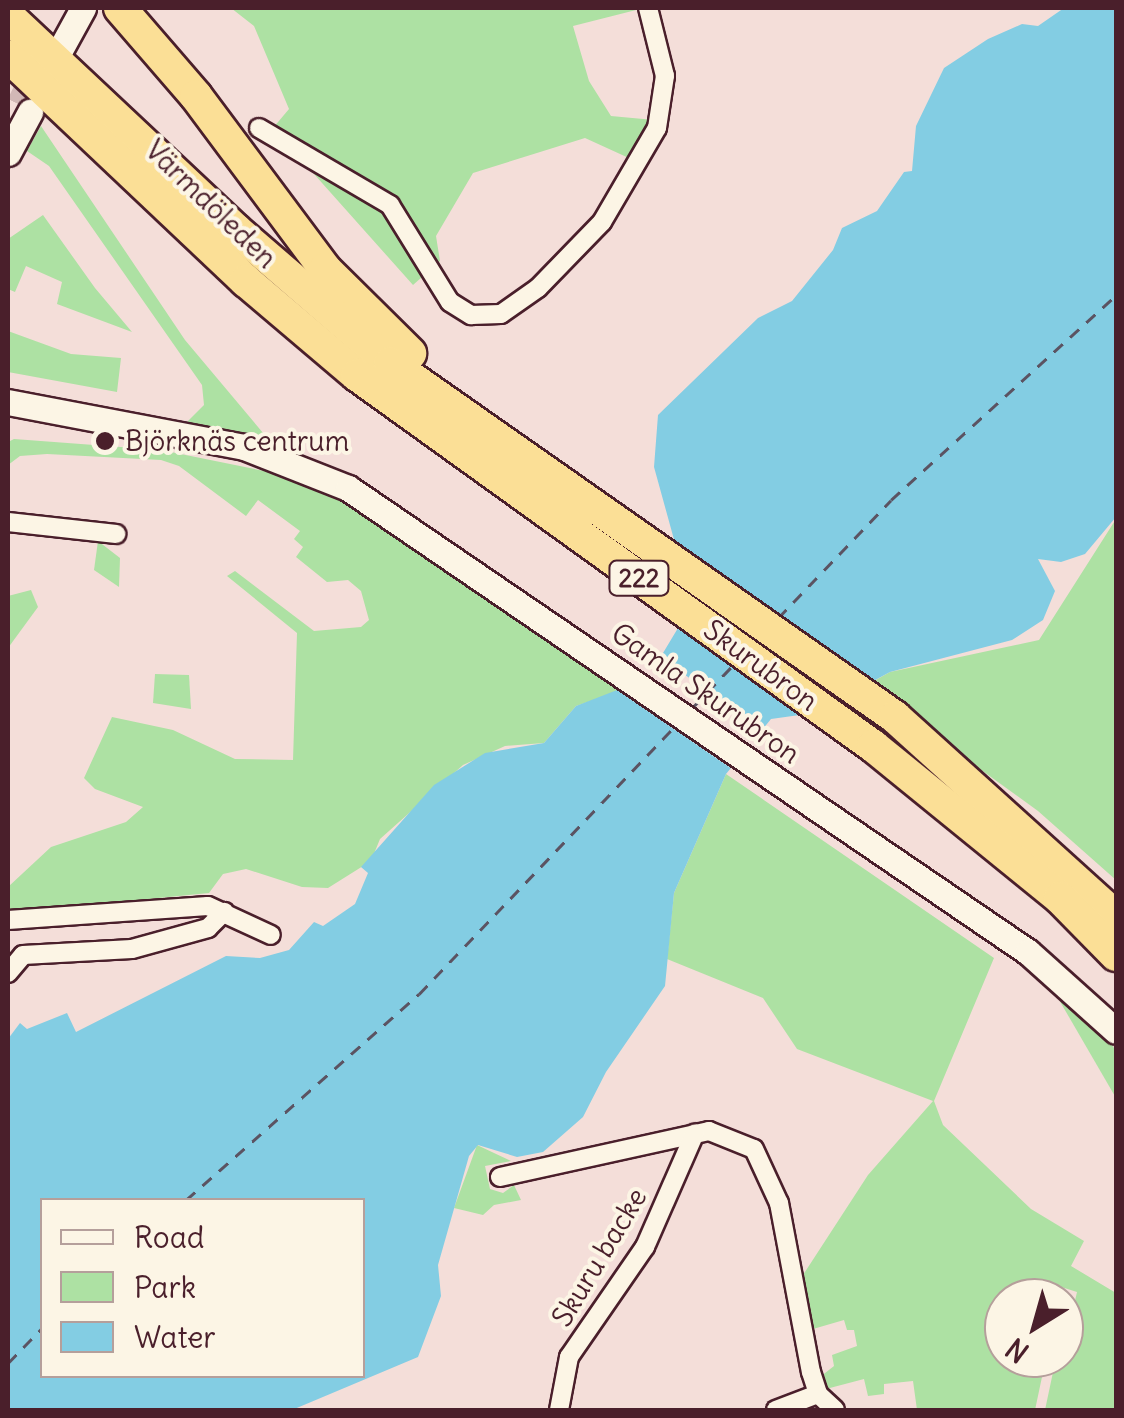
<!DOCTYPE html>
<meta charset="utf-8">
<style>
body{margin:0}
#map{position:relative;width:1124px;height:1418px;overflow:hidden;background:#f4ded9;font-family:Delius,sans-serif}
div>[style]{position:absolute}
.green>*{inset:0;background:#ade1a3}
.water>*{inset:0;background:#83cde3}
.pier>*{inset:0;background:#f4ded9}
.ferry>*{height:2.5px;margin-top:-1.25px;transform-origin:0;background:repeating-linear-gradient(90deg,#5b5362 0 12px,transparent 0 22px)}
.secondary-tunnel>*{height:25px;margin-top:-12.5px;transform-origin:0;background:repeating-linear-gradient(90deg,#d2b8b6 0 25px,transparent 0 37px)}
.roads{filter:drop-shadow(2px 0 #4a1f2b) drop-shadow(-2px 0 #4a1f2b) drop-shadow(0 2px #4a1f2b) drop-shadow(0 -2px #4a1f2b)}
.minor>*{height:18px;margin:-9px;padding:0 9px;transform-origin:9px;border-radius:9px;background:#fcf5e5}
.secondary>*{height:25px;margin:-12.5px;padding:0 12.5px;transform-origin:12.5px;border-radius:12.5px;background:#fcf5e5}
.motorway>*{height:32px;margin:-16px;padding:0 16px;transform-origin:16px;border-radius:16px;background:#fbdf96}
.dots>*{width:28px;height:28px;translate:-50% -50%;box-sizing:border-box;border:5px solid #fcf5e5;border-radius:50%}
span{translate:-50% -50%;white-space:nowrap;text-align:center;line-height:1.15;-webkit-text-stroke:8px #fcf5e5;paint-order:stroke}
.shield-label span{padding:2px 8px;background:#fcf5e5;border:2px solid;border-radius:8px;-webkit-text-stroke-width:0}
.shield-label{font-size:25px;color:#4a1f2b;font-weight:700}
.street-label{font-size:28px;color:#4a1f2b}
.poi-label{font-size:28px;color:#4a1f2b}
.left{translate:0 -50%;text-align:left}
.frame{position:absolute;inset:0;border:10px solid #4a1f2b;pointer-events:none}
.legend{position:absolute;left:40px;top:1198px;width:325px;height:180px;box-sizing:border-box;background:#fcf5e5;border:2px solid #b59f9b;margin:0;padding:12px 18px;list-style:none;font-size:30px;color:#4a1f2b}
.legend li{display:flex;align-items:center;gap:20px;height:50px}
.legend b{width:50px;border:2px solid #b59f9b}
.north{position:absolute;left:984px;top:1278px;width:100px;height:100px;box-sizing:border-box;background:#fcf5e5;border:2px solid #b59f9b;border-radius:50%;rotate:217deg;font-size:28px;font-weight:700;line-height:40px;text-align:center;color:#4a1f2b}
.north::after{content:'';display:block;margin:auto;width:35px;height:45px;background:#4a1f2b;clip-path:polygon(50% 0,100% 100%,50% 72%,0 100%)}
</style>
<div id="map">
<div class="green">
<div style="clip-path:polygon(231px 8px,644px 8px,573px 26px,589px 81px,611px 116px,654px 120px,631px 159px,585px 138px,473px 173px,436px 236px,440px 261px,413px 285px,273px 128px,289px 109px,254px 26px)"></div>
<div style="clip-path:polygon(41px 126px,185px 340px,269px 440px,185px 424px,204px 405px,202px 385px,49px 166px,27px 151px)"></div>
<div style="clip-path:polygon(43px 215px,95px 288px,132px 332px,57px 304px,62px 282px,26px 266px,15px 292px,8px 289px,8px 239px)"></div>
<div style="clip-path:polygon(8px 331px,71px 354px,121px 358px,117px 392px,8px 372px)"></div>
<div style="clip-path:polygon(14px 439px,161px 450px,284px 475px,340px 499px,620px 691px,576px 706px,544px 743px,505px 746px,463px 765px,380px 839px,371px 861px,328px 888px,302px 887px,246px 869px,223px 874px,209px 893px,8px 913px,8px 887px,51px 847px,126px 822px,143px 807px,95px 789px,84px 778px,112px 717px,173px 730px,235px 759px,293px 760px,297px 633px,227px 576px,235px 571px,314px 631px,361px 627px,369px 620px,361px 591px,348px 580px,327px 582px,296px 557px,303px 547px,294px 539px,300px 531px,258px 500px,246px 516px,179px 466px,161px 460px,47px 454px,20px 456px,8px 465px,8px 442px)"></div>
<div style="clip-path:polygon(1116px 519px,1116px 880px,1038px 811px,865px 686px,890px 672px,1039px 640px)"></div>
<div style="clip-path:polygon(98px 541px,120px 558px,119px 587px,94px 570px)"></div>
<div style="clip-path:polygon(31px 590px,38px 607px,8px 648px,8px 596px)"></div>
<div style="clip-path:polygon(155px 674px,189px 675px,191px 709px,153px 703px)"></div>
<div style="clip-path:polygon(726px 774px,994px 958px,934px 1101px,943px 1125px,1031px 1209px,1084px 1241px,1071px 1266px,1116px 1293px,1116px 1410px,1045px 1410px,1056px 1358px,1064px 1358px,1065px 1311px,1074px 1305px,1077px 1292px,1055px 1285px,1053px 1298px,1004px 1298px,1004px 1358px,1046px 1358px,1035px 1410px,917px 1410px,913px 1381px,884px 1384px,884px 1394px,868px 1396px,864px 1379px,826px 1389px,820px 1377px,834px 1366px,832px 1355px,857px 1346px,854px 1330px,847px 1330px,844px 1320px,813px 1329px,803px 1275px,868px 1175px,933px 1101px,797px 1049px,763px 998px,667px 959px,674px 893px)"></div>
<div style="clip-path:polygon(1051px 986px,1098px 1024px,1116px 1051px,1116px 1098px)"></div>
<div style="clip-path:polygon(477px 1145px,511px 1161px,485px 1166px,490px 1189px,503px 1193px,514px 1185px,521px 1200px,494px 1205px,483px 1215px,454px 1208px)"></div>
</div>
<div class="water">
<div style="clip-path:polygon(evenodd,1064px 8px,1116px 8px,1116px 517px,1085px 554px,1061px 562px,1038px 559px,1055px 591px,1043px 620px,1012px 640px,890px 672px,814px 713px,771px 719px,726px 774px,674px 893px,665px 986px,606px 1072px,583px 1117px,543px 1152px,517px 1157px,478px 1145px,469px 1156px,438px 1265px,441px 1296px,418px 1357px,292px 1410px,8px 1410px,8px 1039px,20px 1023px,27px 1029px,67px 1013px,76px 1032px,226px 956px,260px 958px,289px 950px,314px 922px,323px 926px,355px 904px,368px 873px,361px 867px,434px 785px,485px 753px,544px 743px,576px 706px,648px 678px,678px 628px,678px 554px,654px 467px,658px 415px,758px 318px,792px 301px,833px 250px,842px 228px,877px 211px,904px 172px,912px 171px,916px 126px,944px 68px,988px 39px,1022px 24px,1038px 26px,1064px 8px,42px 1200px,362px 1200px,362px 1376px,42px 1376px,42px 1200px)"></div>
</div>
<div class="pier">
<div style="clip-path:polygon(655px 654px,767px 732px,735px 771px,614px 688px,644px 674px)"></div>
</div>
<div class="ferry">
<div style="left:778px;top:618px;width:163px;rotate:-46.2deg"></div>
<div style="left:891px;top:500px;width:304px;rotate:-42.3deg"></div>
<div style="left:692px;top:708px;width:62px;rotate:-46.3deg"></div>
<div style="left:186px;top:1200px;width:311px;rotate:-41.5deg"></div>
<div style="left:419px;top:994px;width:372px;rotate:-46.3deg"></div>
<div style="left:8px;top:1363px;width:49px;rotate:-45.8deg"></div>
</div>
<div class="secondary-tunnel">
<div style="left:19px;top:104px;width:43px;rotate:-64deg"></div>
</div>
<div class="roads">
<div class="minor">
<div style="left:259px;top:128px;width:152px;rotate:30.4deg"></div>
<div style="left:390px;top:205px;width:114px;rotate:58.3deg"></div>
<div style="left:450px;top:302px;width:25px;rotate:32deg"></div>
<div style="left:471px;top:315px;width:30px;rotate:-2deg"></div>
<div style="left:501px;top:314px;width:45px;rotate:-35.1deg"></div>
<div style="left:538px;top:288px;width:92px;rotate:-45.9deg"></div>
<div style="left:602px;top:222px;width:109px;rotate:-59.7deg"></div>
<div style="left:657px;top:128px;width:53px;rotate:-81.3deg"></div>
<div style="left:665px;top:76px;width:70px;rotate:-104deg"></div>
<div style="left:8px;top:522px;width:109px;rotate:6.3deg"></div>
<div style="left:8px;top:920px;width:200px;rotate:-4deg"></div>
<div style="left:208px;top:906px;width:69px;rotate:24.7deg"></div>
<div style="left:8px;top:973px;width:23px;rotate:-50deg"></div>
<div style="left:23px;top:955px;width:109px;rotate:-3.2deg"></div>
<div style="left:132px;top:949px;width:79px;rotate:-15.4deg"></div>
<div style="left:208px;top:928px;width:23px;rotate:-45deg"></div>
<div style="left:500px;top:1177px;width:214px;rotate:-12.4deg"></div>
<div style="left:709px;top:1131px;width:48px;rotate:21.8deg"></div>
<div style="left:754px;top:1149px;width:60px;rotate:65.2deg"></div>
<div style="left:779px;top:1203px;width:172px;rotate:79.3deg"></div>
<div style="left:811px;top:1372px;width:23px;rotate:72deg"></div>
<div style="left:818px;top:1394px;width:23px;rotate:43deg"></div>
<div style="left:559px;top:1410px;width:54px;rotate:-79.3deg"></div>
<div style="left:569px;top:1357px;width:134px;rotate:-55.4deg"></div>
<div style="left:645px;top:1247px;width:124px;rotate:-66.3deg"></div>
<div style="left:776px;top:1410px;width:45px;rotate:-20.9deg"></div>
</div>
<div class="secondary">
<div style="left:60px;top:50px;width:48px;rotate:-61.3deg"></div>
<div style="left:8px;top:153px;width:47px;rotate:-61.8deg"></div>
<div style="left:8px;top:402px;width:240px;rotate:10.8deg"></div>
<div style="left:244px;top:447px;width:112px;rotate:21.5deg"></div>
<div style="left:348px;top:488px;width:823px;rotate:34.31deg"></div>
<div style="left:1028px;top:952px;width:118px;rotate:41.9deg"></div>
</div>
<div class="motorway">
<div style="left:120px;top:8px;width:116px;rotate:49.2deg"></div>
<div style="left:196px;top:96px;width:216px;rotate:53.3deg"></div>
<div style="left:325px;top:269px;width:120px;rotate:44.7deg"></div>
<div style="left:8px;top:16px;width:313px;rotate:43.2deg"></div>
<div style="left:236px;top:230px;width:203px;rotate:40.8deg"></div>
<div style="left:390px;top:363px;width:617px;rotate:35.03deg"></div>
<div style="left:895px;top:717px;width:298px;rotate:42.1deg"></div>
<div style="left:8px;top:56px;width:328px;rotate:43.4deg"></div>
<div style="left:246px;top:281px;width:145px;rotate:40.3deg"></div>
<div style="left:357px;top:375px;width:636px;rotate:35.72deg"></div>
<div style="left:873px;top:746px;width:241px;rotate:39.1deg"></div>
<div style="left:1060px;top:898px;width:80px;rotate:45.5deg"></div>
</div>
</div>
<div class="dots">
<div style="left:105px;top:441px;background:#4a1f2b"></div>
</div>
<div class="shield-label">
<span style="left:639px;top:578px">222</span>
</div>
<div class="street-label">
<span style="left:211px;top:204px;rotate:44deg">Värmdöleden</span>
<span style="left:761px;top:665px;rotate:36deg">Skurubron</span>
<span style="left:706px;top:693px;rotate:35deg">Gamla Skurubron</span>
<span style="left:599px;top:1257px;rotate:-59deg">Skuru backe</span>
</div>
<div class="poi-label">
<span class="left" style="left:125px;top:441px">Björknäs centrum</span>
</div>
<div class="frame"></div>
<ul class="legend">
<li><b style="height:12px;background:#fcf5e5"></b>Road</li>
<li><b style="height:28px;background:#ade1a3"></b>Park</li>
<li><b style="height:28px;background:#83cde3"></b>Water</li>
</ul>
<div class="north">N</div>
</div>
